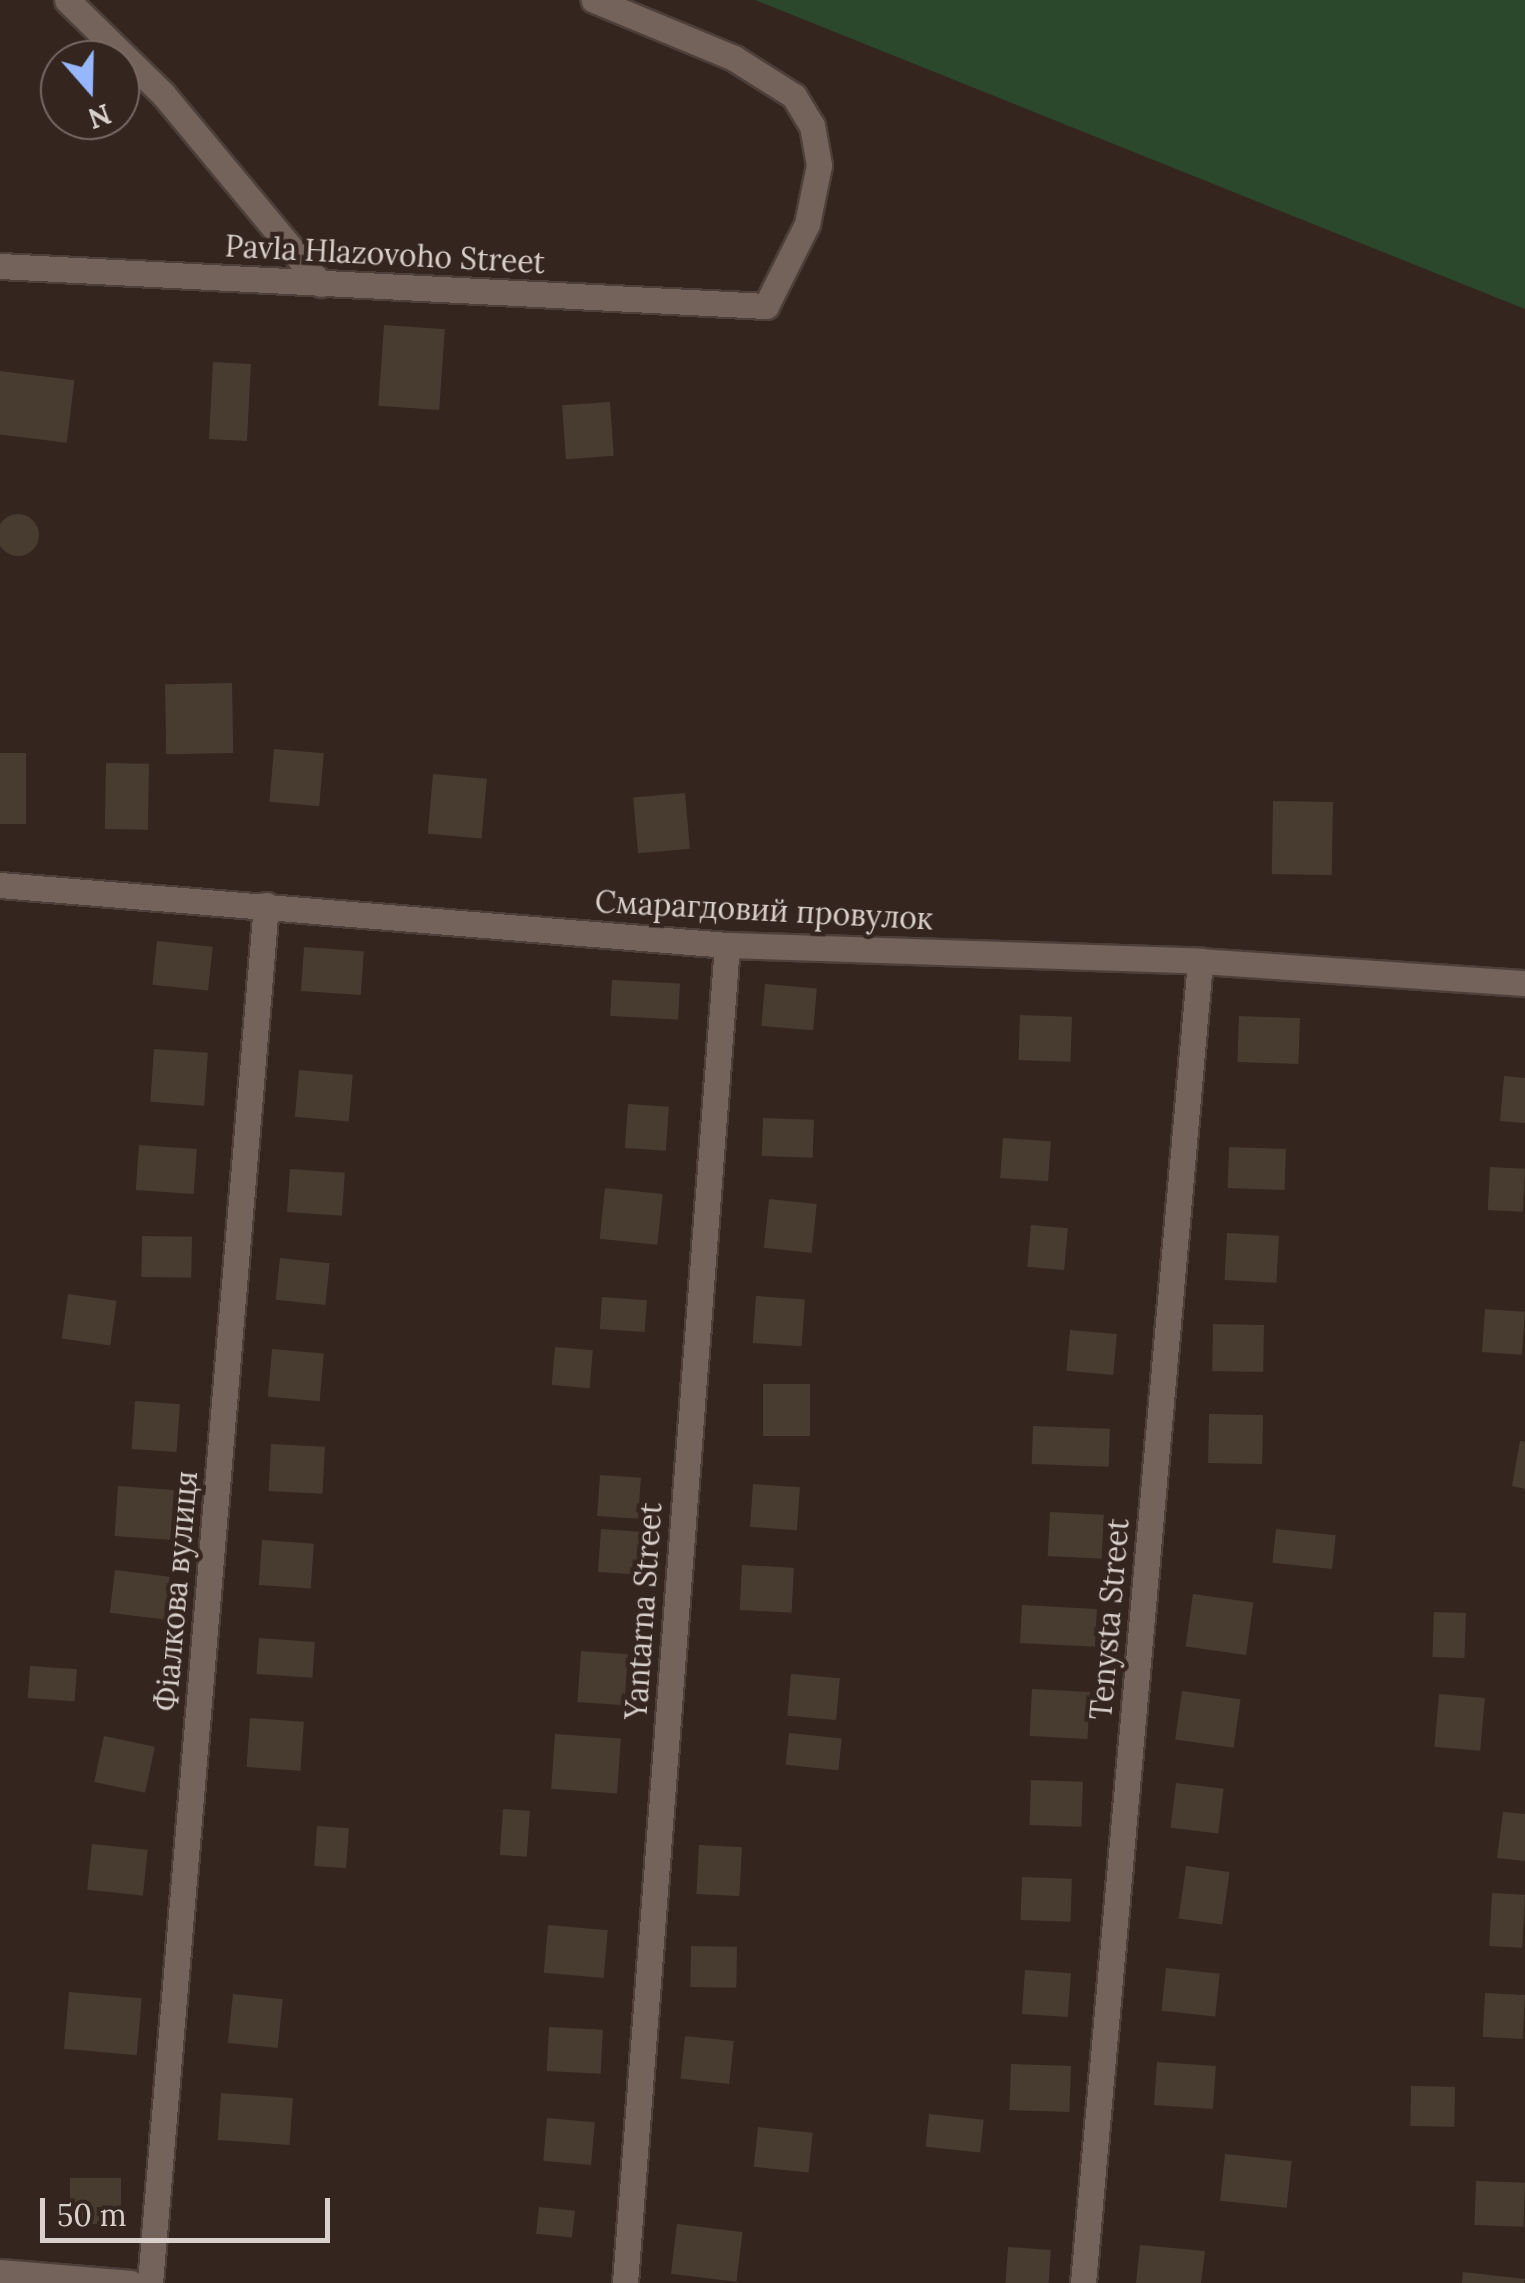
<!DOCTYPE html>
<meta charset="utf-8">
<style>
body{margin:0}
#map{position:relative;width:1525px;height:2283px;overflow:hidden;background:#34251f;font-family:Lora,serif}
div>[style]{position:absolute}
.green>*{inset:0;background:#2b482c}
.building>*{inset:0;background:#483c30;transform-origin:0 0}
.round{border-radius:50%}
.roads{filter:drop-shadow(2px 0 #4d403b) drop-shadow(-2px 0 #4d403b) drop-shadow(0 2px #4d403b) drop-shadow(0 -2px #4d403b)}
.minor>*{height:25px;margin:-12.5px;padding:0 12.5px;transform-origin:12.5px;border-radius:12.5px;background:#74635b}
span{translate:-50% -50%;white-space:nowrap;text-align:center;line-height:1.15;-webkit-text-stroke:9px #34251f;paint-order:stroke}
.street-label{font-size:30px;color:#dad0cb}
.north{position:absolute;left:40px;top:40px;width:100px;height:100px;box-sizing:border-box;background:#34251f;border:2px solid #766964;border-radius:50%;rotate:160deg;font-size:28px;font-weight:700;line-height:40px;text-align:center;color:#dad0cb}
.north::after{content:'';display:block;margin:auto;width:35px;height:45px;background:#96b6fd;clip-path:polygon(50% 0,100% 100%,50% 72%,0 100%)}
.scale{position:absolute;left:40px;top:2198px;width:290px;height:45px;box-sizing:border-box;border:5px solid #dad0cb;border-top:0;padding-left:12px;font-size:30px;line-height:35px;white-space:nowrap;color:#dad0cb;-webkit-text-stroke:8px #34251f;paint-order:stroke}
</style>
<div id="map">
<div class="green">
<div style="clip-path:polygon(755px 0,1525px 0,1525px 309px)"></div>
</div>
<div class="building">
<div style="left:384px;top:325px;width:61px;height:81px;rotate:4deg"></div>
<div style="left:213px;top:362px;width:38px;height:77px;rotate:3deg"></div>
<div style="left:0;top:371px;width:75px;height:63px;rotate:7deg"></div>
<div style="left:610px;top:402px;width:54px;height:48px;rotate:86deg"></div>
<div class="round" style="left:-3px;top:514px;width:42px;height:42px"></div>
<div style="left:232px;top:683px;width:70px;height:67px;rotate:89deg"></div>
<div style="left:274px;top:749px;width:50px;height:53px;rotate:5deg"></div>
<div style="left:0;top:753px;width:26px;height:71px"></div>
<div style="left:106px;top:763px;width:43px;height:66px;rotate:1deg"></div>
<div style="left:433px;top:774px;width:54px;height:60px;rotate:5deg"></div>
<div style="left:685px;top:793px;width:56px;height:52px;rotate:85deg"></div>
<div style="left:1273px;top:801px;width:60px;height:73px;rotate:1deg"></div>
<div style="left:157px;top:941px;width:56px;height:44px;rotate:6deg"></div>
<div style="left:304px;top:947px;width:60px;height:44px;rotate:4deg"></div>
<div style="left:612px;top:980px;width:68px;height:36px;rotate:3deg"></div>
<div style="left:765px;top:984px;width:52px;height:42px;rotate:5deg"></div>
<div style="left:1020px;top:1015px;width:52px;height:45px;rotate:2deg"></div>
<div style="left:1239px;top:1016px;width:61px;height:46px;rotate:2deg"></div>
<div style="left:154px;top:1049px;width:54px;height:53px;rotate:4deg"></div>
<div style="left:299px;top:1070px;width:54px;height:47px;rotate:5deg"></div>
<div style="clip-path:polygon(1504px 1076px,1525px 1078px,1525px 1123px,1500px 1121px)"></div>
<div style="left:628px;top:1104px;width:41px;height:44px;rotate:4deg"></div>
<div style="left:763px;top:1118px;width:51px;height:38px;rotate:2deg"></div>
<div style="left:1003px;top:1138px;width:48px;height:40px;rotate:4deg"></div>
<div style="left:139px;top:1145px;width:58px;height:45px;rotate:4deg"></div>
<div style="left:1229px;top:1147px;width:57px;height:41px;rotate:2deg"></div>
<div style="left:1490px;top:1167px;width:35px;height:43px;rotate:3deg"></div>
<div style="left:290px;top:1169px;width:55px;height:43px;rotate:4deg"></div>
<div style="left:605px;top:1188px;width:58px;height:51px;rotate:6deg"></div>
<div style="left:769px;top:1199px;width:48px;height:49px;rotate:6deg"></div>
<div style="left:1031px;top:1225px;width:37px;height:42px;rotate:5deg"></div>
<div style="left:1227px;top:1233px;width:52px;height:47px;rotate:3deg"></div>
<div style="left:142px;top:1236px;width:50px;height:41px;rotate:1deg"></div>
<div style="left:280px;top:1258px;width:50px;height:42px;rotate:6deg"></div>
<div style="left:68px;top:1294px;width:49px;height:45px;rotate:8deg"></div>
<div style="left:756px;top:1296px;width:49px;height:47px;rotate:4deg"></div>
<div style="left:602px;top:1297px;width:45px;height:32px;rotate:4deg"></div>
<div style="left:1485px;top:1309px;width:40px;height:43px;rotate:4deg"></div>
<div style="left:1213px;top:1324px;width:51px;height:47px;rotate:1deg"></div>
<div style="left:1070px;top:1330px;width:47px;height:41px;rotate:5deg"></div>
<div style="left:555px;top:1347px;width:38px;height:38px;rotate:5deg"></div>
<div style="left:272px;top:1349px;width:52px;height:48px;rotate:5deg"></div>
<div style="left:763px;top:1384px;width:47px;height:52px"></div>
<div style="left:135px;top:1401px;width:45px;height:48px;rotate:4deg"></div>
<div style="left:1209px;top:1414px;width:54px;height:49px;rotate:1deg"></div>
<div style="left:1033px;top:1426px;width:77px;height:38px;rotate:2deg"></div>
<div style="clip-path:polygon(1520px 1441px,1525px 1442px,1525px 1489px,1512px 1486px)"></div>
<div style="left:271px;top:1444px;width:54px;height:47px;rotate:3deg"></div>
<div style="left:600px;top:1475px;width:41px;height:41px;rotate:4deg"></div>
<div style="left:753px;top:1484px;width:47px;height:43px;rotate:4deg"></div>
<div style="left:118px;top:1486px;width:56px;height:50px;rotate:4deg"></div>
<div style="left:1050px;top:1512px;width:54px;height:44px;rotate:3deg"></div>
<div style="left:601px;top:1529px;width:39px;height:43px;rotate:4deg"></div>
<div style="left:1276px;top:1529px;width:60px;height:34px;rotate:6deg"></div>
<div style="left:262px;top:1540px;width:52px;height:45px;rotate:4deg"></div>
<div style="left:742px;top:1565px;width:52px;height:45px;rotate:3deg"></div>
<div style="left:115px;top:1570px;width:55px;height:43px;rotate:7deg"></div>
<div style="left:1193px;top:1594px;width:61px;height:53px;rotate:8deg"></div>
<div style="left:1022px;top:1605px;width:75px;height:38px;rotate:3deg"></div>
<div style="left:1434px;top:1612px;width:32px;height:45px;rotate:2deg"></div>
<div style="left:259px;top:1638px;width:56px;height:36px;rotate:4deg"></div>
<div style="left:581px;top:1651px;width:47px;height:51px;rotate:4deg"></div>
<div style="left:30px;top:1666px;width:47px;height:32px;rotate:4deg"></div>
<div style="left:791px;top:1674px;width:49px;height:42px;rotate:5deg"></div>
<div style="left:1032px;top:1689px;width:58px;height:47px;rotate:3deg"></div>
<div style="left:1182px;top:1691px;width:59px;height:49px;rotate:8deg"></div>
<div style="left:1439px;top:1694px;width:46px;height:53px;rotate:5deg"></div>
<div style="left:250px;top:1718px;width:54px;height:49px;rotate:4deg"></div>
<div style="left:789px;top:1733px;width:53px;height:32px;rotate:6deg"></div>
<div style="left:555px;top:1734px;width:66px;height:55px;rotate:4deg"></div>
<div style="left:104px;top:1736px;width:52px;height:47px;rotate:12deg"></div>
<div style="left:1031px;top:1780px;width:52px;height:45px;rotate:2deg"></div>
<div style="left:1176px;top:1783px;width:48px;height:45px;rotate:7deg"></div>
<div style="left:503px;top:1809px;width:27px;height:46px;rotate:4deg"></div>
<div style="clip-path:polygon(1503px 1812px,1525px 1814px,1525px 1861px,1497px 1858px)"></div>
<div style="left:317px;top:1826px;width:32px;height:40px;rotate:4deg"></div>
<div style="left:92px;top:1844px;width:56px;height:46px;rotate:6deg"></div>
<div style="left:699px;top:1845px;width:43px;height:49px;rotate:3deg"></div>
<div style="left:1186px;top:1866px;width:44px;height:53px;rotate:8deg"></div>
<div style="left:1022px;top:1877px;width:50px;height:43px;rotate:2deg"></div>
<div style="left:1492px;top:1893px;width:33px;height:53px;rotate:3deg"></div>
<div style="left:548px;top:1925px;width:60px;height:48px;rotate:5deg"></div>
<div style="left:691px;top:1946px;width:46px;height:41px;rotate:1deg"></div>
<div style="left:1166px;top:1968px;width:54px;height:43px;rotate:6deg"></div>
<div style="left:1025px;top:1970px;width:46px;height:44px;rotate:4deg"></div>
<div style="left:69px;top:1992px;width:73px;height:57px;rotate:5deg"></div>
<div style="left:1485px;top:1993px;width:40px;height:44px;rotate:3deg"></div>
<div style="left:233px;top:1994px;width:50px;height:49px;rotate:6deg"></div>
<div style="left:549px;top:2027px;width:54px;height:44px;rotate:3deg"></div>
<div style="left:685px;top:2036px;width:49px;height:43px;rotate:6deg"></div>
<div style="left:1157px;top:2062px;width:59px;height:43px;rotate:4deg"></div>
<div style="left:1011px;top:2064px;width:60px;height:46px;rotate:2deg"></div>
<div style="left:1411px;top:2086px;width:44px;height:40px;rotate:1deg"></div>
<div style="left:221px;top:2093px;width:72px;height:47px;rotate:4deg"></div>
<div style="left:929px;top:2114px;width:55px;height:33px;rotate:6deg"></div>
<div style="left:547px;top:2118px;width:48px;height:43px;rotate:5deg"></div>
<div style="left:758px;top:2127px;width:55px;height:40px;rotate:6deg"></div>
<div style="left:1225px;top:2154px;width:67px;height:47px;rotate:6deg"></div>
<div style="left:70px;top:2178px;width:51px;height:46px"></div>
<div style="left:1476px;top:2181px;width:49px;height:44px;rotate:2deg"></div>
<div style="left:539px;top:2207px;width:36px;height:27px;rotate:6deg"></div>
<div style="left:677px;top:2224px;width:66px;height:50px;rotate:7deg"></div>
<div style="clip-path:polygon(1140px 2245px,1205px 2251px,1201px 2283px,1136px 2283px)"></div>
<div style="left:1008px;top:2247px;width:43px;height:36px;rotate:4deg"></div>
<div style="clip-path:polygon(1463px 2272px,1525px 2279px,1524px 2283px,1462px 2283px)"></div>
</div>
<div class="roads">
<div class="minor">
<div style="left:67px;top:0;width:134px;rotate:44.4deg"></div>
<div style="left:163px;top:94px;width:247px;rotate:50.3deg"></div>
<div style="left:0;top:266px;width:767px;rotate:2.99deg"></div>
<div style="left:766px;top:306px;width:92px;rotate:-63.4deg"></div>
<div style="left:807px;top:224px;width:60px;rotate:-78.5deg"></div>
<div style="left:819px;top:165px;width:40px;rotate:-100deg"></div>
<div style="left:812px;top:126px;width:35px;rotate:-121deg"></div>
<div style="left:794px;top:96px;width:71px;rotate:-147.7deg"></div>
<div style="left:734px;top:58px;width:152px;rotate:-157.5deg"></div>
<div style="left:0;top:885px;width:729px;rotate:4.72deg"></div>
<div style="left:727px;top:945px;width:473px;rotate:1.9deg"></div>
<div style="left:1200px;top:961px;width:326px;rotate:3.9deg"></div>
<div style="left:0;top:2272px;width:131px;rotate:4.8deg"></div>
<div style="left:150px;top:2283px;width:1383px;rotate:-85.19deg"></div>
<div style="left:625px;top:2283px;width:1342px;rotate:-85.64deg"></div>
<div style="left:1083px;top:2283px;width:1327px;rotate:-84.94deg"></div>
</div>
</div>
<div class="street-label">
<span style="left:385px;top:254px;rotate:3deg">Pavla Hlazovoho Street</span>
<span style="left:764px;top:910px;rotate:3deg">Смарагдовий провулок</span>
<span style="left:176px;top:1591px;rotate:-85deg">Фіалкова вулиця</span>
<span style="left:643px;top:1611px;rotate:-86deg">Yantarna Street</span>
<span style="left:1109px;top:1619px;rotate:-85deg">Tenysta Street</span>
</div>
<div class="north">N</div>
<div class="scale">50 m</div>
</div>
